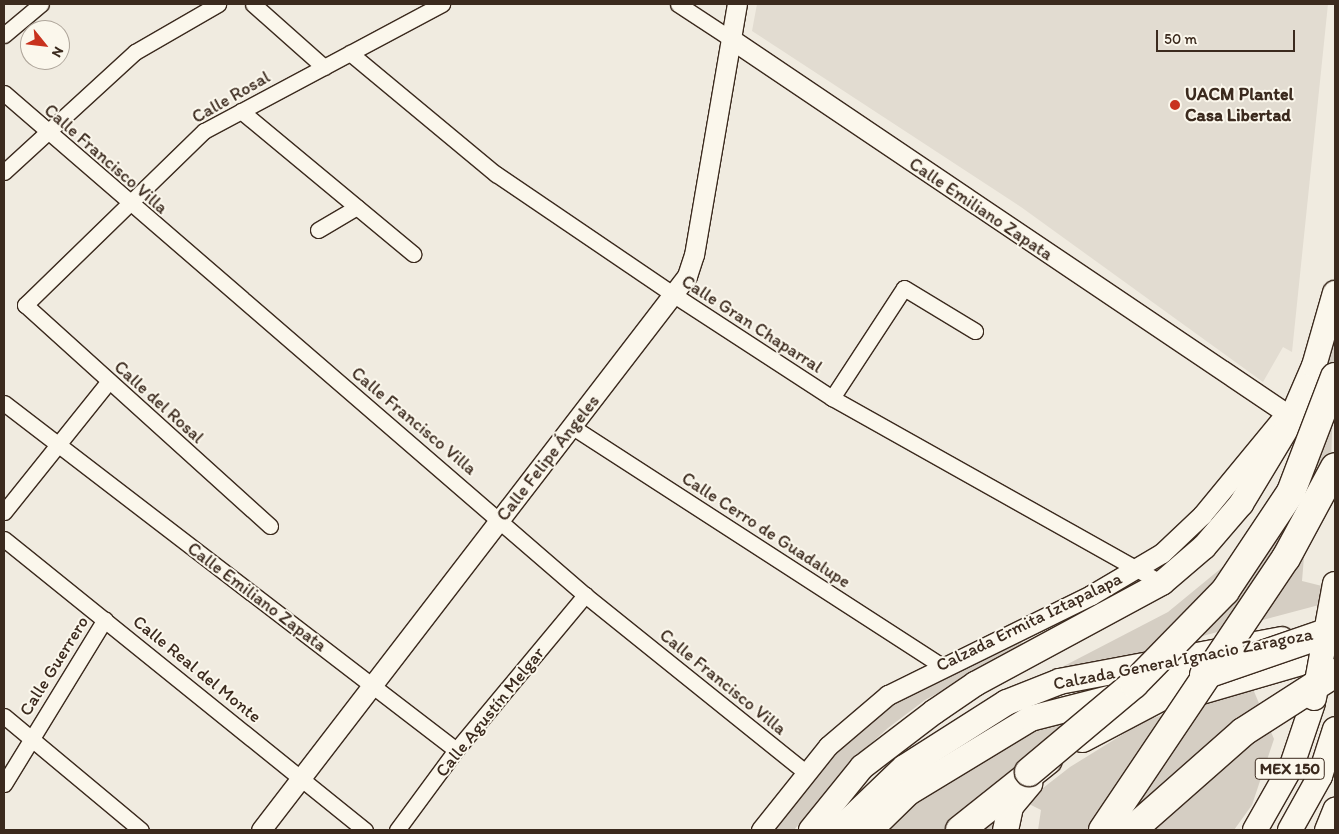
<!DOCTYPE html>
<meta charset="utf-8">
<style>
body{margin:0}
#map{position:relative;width:1339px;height:834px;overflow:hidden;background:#f0ebe0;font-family:Itim,sans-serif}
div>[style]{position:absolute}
.built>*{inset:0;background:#e2dcd1}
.green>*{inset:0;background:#d5cec3}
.roads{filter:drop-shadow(1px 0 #3b2a1e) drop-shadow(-1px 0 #3b2a1e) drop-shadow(0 1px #3b2a1e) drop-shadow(0 -1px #3b2a1e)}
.minor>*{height:15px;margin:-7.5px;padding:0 7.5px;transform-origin:7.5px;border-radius:7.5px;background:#fbf7ec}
.tertiary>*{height:19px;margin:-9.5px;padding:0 9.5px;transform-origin:9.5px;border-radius:9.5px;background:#fbf7ec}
.primary>*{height:24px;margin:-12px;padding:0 12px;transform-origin:12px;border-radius:12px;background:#fbf7ec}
.trunk>*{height:25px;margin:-12.5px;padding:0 12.5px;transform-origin:12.5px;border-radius:12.5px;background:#fbf7ec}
.motorway>*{height:28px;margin:-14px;padding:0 14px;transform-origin:14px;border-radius:14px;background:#fbf7ec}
.bridges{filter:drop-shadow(1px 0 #3b2a1e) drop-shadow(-1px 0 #3b2a1e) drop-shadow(0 1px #3b2a1e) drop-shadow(0 -1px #3b2a1e)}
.primary-bridge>*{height:24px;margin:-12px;padding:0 12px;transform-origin:12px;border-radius:12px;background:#fbf7ec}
.motorway-bridge>*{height:28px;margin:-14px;padding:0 14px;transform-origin:14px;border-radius:14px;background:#fbf7ec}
.dots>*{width:14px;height:14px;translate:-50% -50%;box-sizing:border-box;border:2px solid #fbf7ec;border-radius:50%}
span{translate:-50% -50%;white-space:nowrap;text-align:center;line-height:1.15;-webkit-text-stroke:4px #fbf7ec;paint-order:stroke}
.shield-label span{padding:1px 4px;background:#fbf7ec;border:1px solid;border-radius:4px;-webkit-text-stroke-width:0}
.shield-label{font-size:16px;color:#3b2a1e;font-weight:700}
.poi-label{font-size:18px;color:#3b2a1e;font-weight:700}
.left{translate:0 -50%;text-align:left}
.street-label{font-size:18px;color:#3b2a1e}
.frame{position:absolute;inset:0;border:5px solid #3b2a1e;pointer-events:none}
.north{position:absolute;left:20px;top:20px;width:50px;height:50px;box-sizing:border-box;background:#fbf7ec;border:1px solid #aea59a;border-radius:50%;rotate:119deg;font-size:14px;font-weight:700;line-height:20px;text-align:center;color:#3b2a1e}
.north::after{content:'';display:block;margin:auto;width:18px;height:22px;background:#c8321e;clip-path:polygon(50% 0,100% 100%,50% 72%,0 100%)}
.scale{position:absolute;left:1156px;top:30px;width:139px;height:22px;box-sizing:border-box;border:2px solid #3b2a1e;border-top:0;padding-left:6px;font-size:15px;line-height:18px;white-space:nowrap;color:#3b2a1e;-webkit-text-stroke:4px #fbf7ec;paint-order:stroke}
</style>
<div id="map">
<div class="built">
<div style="clip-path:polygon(757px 4px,1328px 4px,1292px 352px,1283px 347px,1263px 382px,1021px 207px,752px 31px)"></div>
</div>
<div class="green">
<div style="clip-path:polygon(1335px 336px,1331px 465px,1311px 472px,1302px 581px,1322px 586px,1319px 605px,1037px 680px,1168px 612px,1230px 561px,1302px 448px,1297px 438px)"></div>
<div style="clip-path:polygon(1021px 639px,1023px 647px,925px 700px,888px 728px,856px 757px,794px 830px,774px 830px,839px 751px,890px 706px)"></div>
<div style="clip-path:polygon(1253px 689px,1274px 739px,1252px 805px,1234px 830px,1038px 830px,1041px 810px,1025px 802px,1070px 767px,1146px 720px)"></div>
<div style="clip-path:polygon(1080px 710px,996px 830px,884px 830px,914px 802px,1004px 743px)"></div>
</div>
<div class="roads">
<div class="minor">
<div style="left:253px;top:4px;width:95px;rotate:41.6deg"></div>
<div style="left:678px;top:4px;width:64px;rotate:33.4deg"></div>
<div style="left:4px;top:35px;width:48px;rotate:-40deg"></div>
<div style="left:350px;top:53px;width:190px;rotate:39.7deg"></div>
<div style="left:496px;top:174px;width:215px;rotate:34.2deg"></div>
<div style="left:674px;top:295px;width:189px;rotate:33.1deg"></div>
<div style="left:832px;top:398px;width:378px;rotate:29.3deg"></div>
<div style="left:4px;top:93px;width:768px;rotate:40.83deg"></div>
<div style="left:585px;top:595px;width:282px;rotate:38.8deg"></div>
<div style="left:241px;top:111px;width:224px;rotate:39.7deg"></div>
<div style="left:4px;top:172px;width:178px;rotate:-42.5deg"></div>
<div style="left:135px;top:52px;width:96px;rotate:-30deg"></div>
<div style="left:318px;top:230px;width:45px;rotate:-30.5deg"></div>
<div style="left:832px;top:398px;width:131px;rotate:-56.8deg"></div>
<div style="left:904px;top:288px;width:83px;rotate:31.2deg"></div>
<div style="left:4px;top:403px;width:570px;rotate:37.51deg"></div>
<div style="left:571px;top:426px;width:440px;rotate:32.9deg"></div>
<div style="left:4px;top:512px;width:166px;rotate:-51.3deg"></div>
<div style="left:270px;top:526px;width:330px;rotate:-137.9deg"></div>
<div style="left:25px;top:305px;width:250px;rotate:-44.2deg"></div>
<div style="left:204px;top:131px;width:270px;rotate:-28.1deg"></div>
<div style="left:4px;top:539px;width:464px;rotate:38.9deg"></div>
<div style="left:4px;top:716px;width:178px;rotate:39.8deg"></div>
<div style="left:4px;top:784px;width:193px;rotate:-58.5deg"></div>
<div style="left:397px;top:830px;width:99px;rotate:-53.6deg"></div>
<div style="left:456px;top:750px;width:202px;rotate:-50.2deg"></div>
</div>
<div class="tertiary">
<div style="left:731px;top:39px;width:669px;rotate:33.98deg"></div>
<div style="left:261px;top:830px;width:699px;rotate:-52.44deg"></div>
<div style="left:687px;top:276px;width:22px;rotate:-72deg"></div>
<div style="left:694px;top:255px;width:255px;rotate:-80.3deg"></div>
<div style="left:761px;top:830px;width:107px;rotate:-51.4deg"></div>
<div style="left:828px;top:746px;width:79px;rotate:-40.4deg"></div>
<div style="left:888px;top:695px;width:226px;rotate:-26.2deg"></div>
<div style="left:1091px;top:595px;width:82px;rotate:-30.6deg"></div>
<div style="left:1162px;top:553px;width:55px;rotate:-43.5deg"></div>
<div style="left:1202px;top:515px;width:132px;rotate:-50.5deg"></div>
<div style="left:1286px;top:413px;width:8px;rotate:23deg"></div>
</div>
<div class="primary">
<div style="left:811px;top:830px;width:81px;rotate:-51deg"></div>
<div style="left:862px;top:767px;width:91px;rotate:-37.4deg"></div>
<div style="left:934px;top:712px;width:50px;rotate:-34.3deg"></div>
<div style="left:975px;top:684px;width:213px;rotate:-28.4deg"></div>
<div style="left:1162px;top:583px;width:55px;rotate:-40.6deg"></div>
<div style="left:1204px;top:547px;width:57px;rotate:-49.3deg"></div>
<div style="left:1241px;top:504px;width:91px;rotate:-58.9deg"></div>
<div style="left:1288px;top:426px;width:65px;rotate:-66.6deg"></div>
<div style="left:1314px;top:366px;width:76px;rotate:-74deg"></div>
<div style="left:1255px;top:830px;width:75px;rotate:-60.4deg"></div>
<div style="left:1292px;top:765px;width:65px;rotate:-71.3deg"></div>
<div style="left:1290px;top:830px;width:62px;rotate:-60.9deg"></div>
<div style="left:1320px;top:776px;width:49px;rotate:-72.3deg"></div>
</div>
<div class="trunk">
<div style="left:1187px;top:695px;width:154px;rotate:-16.2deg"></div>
<div style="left:838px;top:830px;width:91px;rotate:-43.7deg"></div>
<div style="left:904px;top:767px;width:121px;rotate:-32.5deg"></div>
<div style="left:1006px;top:702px;width:57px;rotate:-21.6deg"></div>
<div style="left:1059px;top:681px;width:226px;rotate:-10.7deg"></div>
<div style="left:869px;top:830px;width:54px;rotate:-44.3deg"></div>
<div style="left:908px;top:792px;width:143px;rotate:-31.2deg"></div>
<div style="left:1030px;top:718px;width:162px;rotate:-14.3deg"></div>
<div style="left:1005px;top:830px;width:25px;rotate:-78deg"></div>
<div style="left:1010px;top:806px;width:30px;rotate:-50deg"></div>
<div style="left:1327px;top:830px;width:22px;rotate:-68deg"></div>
</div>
<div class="motorway">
<div style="left:1082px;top:738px;width:112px;rotate:-27.7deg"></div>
<div style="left:960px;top:830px;width:112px;rotate:-38.5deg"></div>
</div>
</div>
<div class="bridges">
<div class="primary-bridge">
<div style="left:1314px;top:698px;width:116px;rotate:-79.6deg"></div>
</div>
<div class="motorway-bridge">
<div style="left:1204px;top:675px;width:139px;rotate:-19deg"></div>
<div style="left:1029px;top:772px;width:137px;rotate:-40deg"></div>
<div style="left:1134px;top:684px;width:130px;rotate:-45.6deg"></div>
<div style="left:1225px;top:591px;width:119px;rotate:-56.3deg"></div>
<div style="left:1291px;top:492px;width:123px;rotate:-69.1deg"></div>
<div style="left:1103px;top:830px;width:328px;rotate:-56.1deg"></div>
<div style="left:1286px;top:558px;width:103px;rotate:-61.7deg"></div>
<div style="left:1132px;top:830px;width:148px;rotate:-41.4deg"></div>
<div style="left:1243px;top:732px;width:109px;rotate:-32.7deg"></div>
</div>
</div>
<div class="dots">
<div style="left:1175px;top:105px;background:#c8321e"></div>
</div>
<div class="shield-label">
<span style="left:1290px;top:769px">MEX 150</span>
</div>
<div class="poi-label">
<span class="left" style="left:1185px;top:105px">UACM Plantel<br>Casa Libertad</span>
</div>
<div class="street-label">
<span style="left:231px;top:97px;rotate:-30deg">Calle Rosal</span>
<span style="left:106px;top:159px;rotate:41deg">Calle Francisco Villa</span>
<span style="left:981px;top:209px;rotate:34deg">Calle Emiliano Zapata</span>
<span style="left:752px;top:324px;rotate:33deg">Calle Gran Chaparral</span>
<span style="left:159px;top:402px;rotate:42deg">Calle del Rosal</span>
<span style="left:414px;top:421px;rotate:40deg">Calle Francisco Villa</span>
<span style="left:548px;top:458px;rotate:-52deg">Calle Felipe Ángeles</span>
<span style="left:766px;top:530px;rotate:33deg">Calle Cerro de Guadalupe</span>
<span style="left:257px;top:597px;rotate:37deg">Calle Emiliano Zapata</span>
<span style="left:1029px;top:622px;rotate:-26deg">Calzada Ermita Iztapalapa</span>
<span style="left:1183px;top:659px;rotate:-11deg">Calzada General Ignacio Zaragoza</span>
<span style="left:54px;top:666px;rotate:-58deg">Calle Guerrero</span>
<span style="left:197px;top:669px;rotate:39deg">Calle Real del Monte</span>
<span style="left:723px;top:682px;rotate:39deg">Calle Francisco Villa</span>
<span style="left:490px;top:712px;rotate:-51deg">Calle Agustín Melgar</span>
</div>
<div class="frame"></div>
<div class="north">N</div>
<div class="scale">50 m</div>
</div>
